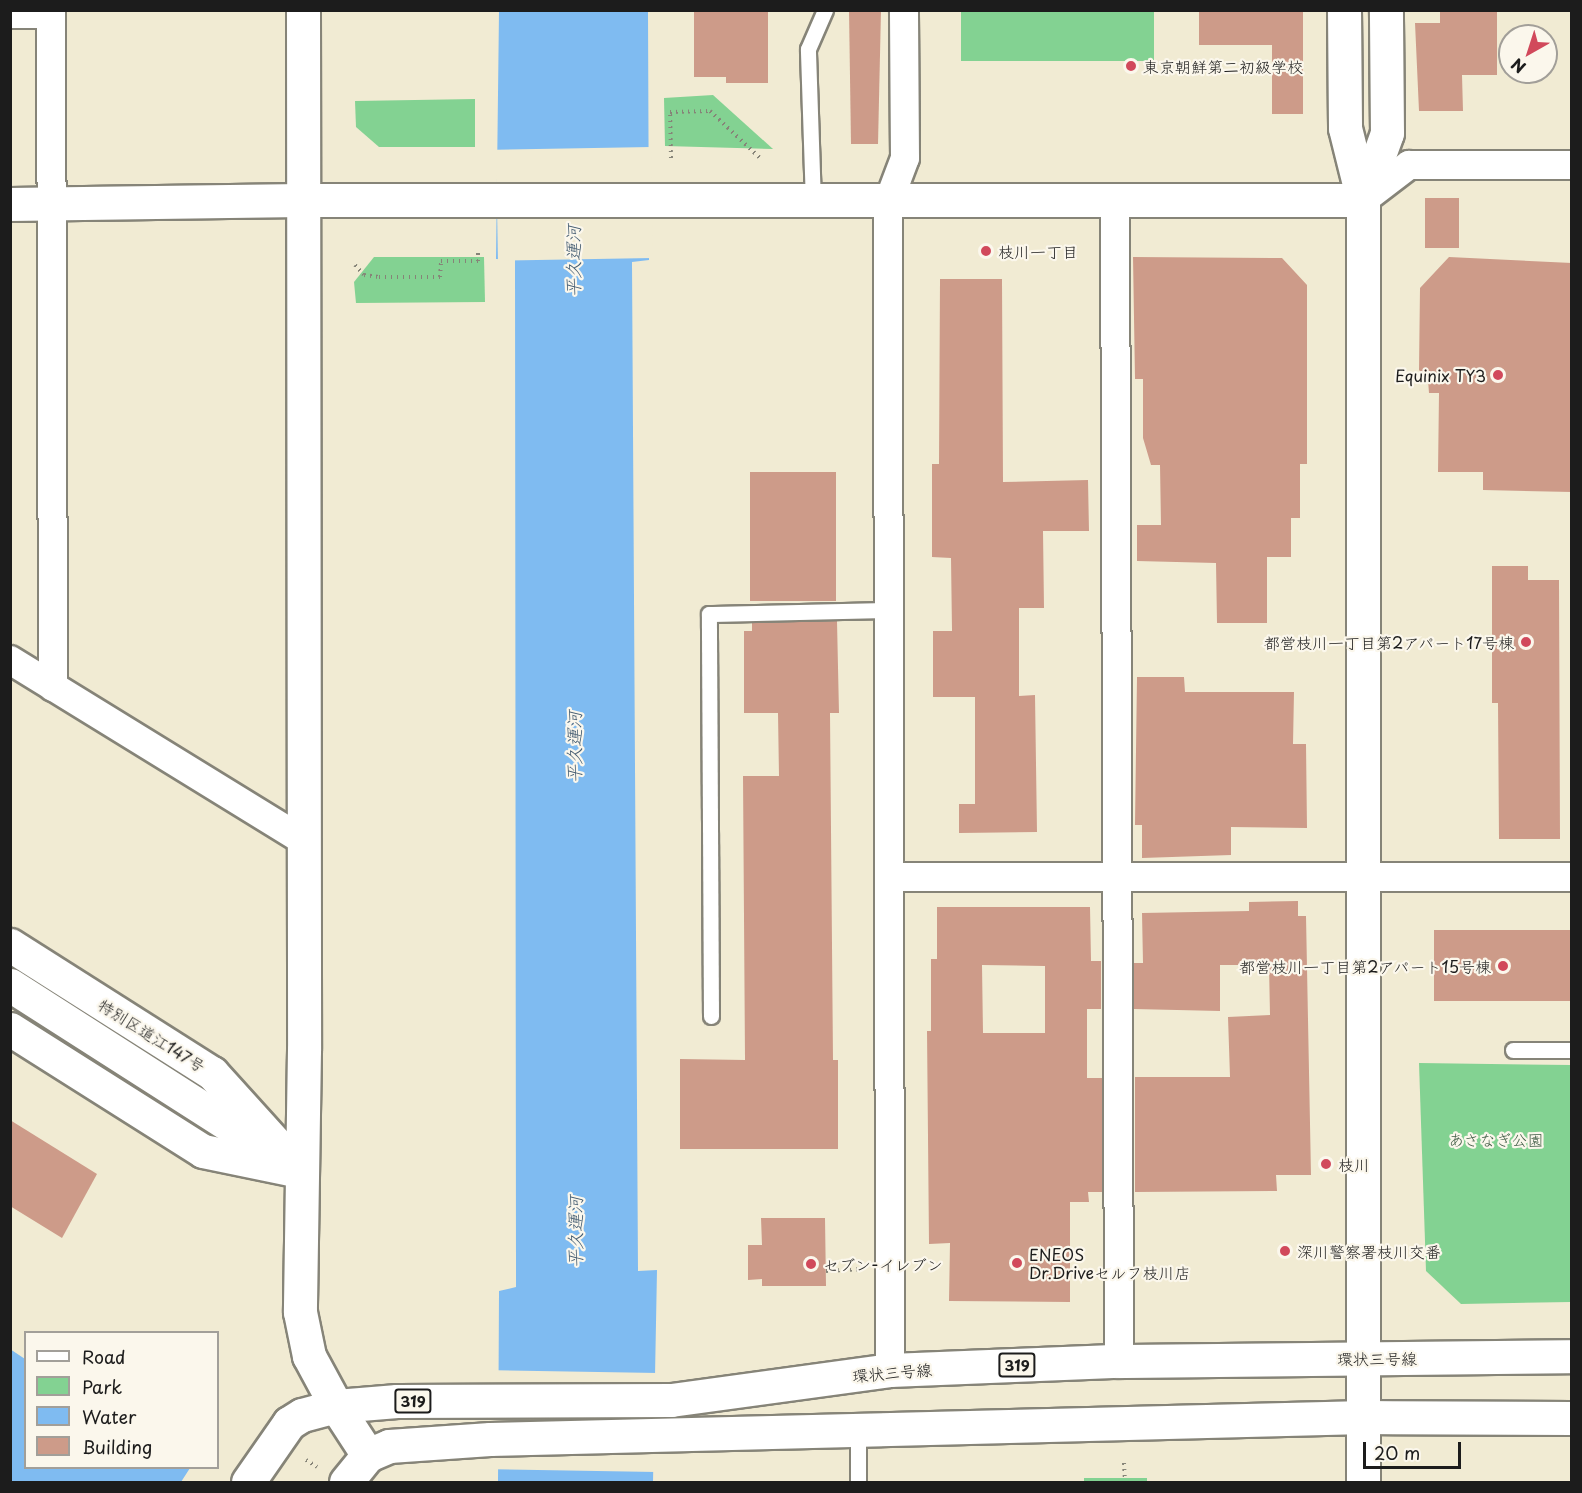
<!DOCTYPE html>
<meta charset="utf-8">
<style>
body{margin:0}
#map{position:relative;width:1582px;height:1493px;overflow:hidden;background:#f1ebd3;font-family:"Playpen Sans","Klee One",sans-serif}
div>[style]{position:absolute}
.green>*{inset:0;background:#83d292;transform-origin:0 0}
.water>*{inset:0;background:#7fbbf1}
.pier>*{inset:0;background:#f1ebd3;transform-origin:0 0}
.building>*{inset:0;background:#cd9b89;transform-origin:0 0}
.path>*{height:4px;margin-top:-2px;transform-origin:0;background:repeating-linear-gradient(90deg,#868478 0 1.5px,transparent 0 6px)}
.roads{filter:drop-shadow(2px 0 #868478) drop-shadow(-2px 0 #868478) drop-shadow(0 2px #868478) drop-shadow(0 -2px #868478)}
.service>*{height:15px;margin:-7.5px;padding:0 7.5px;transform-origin:7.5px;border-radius:7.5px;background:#fff}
.minor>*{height:28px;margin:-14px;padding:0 14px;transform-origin:14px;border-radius:14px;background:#fff}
.tertiary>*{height:33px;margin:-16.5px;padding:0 16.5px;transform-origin:16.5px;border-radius:16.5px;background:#fff}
.primary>*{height:33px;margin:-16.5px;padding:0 16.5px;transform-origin:16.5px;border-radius:16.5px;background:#fff}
.motorway>*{height:33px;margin:-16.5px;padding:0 16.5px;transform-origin:16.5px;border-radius:16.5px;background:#fff}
.dots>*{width:16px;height:16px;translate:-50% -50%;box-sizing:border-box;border:3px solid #fbf7ec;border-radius:50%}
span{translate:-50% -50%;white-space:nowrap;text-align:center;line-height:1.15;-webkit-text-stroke:4.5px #fbf7ec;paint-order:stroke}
.shield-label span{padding:2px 4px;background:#fbf7ec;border:2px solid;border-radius:4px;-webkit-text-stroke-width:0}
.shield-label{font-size:15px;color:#1c1c1c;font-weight:700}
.poi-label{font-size:16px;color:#1c1c1c}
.left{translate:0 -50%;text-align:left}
.right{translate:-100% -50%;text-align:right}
.street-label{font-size:16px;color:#1c1c1c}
.park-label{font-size:16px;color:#405c45}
.water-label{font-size:18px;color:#445c71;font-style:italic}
.frame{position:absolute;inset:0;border:12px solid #1c1c1c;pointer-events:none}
.legend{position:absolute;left:24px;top:1331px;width:195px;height:138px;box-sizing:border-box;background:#fbf7ec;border:2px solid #a29f99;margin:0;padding:8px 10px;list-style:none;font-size:18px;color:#1c1c1c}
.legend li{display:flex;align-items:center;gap:12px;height:30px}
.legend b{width:30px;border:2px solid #a29f99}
.north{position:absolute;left:1498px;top:24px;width:60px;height:60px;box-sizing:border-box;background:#fbf7ec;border:2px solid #a29f99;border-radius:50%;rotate:219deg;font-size:16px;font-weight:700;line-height:24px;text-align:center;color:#1c1c1c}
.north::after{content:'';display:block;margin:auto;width:21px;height:27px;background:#d1495b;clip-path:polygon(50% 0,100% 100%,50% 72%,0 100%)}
.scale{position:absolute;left:1363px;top:1442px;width:98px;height:27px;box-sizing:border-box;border:3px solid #1c1c1c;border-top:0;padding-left:8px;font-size:18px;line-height:21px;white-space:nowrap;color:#1c1c1c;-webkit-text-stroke:4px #fbf7ec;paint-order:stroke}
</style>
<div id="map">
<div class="green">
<div style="left:961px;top:11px;width:193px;height:50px"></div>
<div style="clip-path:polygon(713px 95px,773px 149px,665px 146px,664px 98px)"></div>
<div style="clip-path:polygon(475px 99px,475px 147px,379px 147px,356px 127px,355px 101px)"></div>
<div style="clip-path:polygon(374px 257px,484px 257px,485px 302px,356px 303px,354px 282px)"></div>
<div style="clip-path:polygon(1419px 1063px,1571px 1065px,1571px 1302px,1461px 1304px,1426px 1271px)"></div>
<div style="left:1084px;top:1478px;width:63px;height:4px"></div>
</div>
<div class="water">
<div style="clip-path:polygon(499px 11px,648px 11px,649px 260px,632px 262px,638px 1271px,657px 1270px,653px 1482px,498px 1482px,499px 1291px,516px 1287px,515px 260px,496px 259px)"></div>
<div style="clip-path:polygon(10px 1349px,25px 1359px,26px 1468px,218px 1468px,285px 1482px,11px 1482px)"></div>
</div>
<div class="pier">
<div style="left:651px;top:147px;width:111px;height:155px;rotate:89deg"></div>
<div style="left:658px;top:1373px;width:99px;height:162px;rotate:91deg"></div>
<div style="clip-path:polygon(218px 1440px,286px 1480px,288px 1482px,181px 1482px,190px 1468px,218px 1468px)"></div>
</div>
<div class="building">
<div style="clip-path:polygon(694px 10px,768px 10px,768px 83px,726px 83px,726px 77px,694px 77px)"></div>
<div style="clip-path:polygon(849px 10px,881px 10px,878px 144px,851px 144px)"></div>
<div style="clip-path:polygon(1199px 10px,1303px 10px,1303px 114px,1272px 114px,1272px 45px,1199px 45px)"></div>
<div style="clip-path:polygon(1440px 10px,1497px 10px,1497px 75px,1462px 75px,1463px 111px,1419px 111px,1415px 23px,1440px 23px)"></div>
<div style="left:1425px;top:198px;width:34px;height:50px"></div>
<div style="clip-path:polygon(1133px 257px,1282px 258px,1307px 285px,1307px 464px,1300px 464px,1300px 518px,1291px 518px,1291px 557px,1267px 557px,1267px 623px,1217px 623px,1216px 563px,1137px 561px,1137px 525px,1161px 525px,1160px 465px,1151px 465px,1143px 438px,1143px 379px,1135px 379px)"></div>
<div style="clip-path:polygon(1449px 257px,1572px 263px,1572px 492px,1483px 490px,1483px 472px,1438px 472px,1439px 393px,1429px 393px,1428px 380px,1419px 370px,1420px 288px)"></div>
<div style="clip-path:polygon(940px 279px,1002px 279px,1003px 482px,1088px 480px,1089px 531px,1043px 531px,1044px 608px,1019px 608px,1019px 696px,1035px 695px,1037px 832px,959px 833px,959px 804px,975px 804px,975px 697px,933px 697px,933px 631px,952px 631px,951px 558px,932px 557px,932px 464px,939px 464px)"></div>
<div style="left:836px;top:472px;width:129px;height:86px;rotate:90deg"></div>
<div style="clip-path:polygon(1492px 566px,1528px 566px,1528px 580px,1559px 580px,1560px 839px,1499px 839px,1498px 703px,1492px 703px)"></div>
<div style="clip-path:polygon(837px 621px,839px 713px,830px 713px,833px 1060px,838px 1060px,838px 1149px,680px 1149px,680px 1059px,745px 1060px,743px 776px,779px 776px,778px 713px,744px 713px,744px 631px,752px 631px,752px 623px)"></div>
<div style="clip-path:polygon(1137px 677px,1184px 677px,1185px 692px,1294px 692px,1293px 744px,1306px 744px,1307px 828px,1231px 827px,1231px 855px,1142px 858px,1142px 825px,1135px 825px)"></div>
<div style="clip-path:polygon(1298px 901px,1298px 916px,1306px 916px,1311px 1175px,1276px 1175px,1277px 1191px,1135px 1192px,1135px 1077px,1230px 1077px,1228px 1017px,1270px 1015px,1269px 965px,1220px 965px,1220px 1011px,1134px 1009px,1134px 963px,1143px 963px,1142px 913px,1249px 911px,1249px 902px)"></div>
<div style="clip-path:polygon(evenodd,937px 907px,1090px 907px,1091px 961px,1101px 961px,1101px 1009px,1087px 1009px,1087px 1078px,1102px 1078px,1102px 1192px,1088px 1192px,1089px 1202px,1070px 1202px,1070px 1302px,949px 1301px,950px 1243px,929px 1244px,927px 1031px,931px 1031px,931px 959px,937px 959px,937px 907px,982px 965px,1045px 966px,1045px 1033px,983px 1033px,982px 965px)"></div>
<div style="left:1434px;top:930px;width:138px;height:71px"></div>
<div style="clip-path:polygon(10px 1120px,97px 1174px,62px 1238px,10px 1206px)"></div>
<div style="clip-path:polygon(761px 1218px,825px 1218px,826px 1286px,762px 1286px,762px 1279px,748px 1280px,748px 1245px,762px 1245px)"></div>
</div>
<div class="path">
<div style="left:671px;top:158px;width:46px;rotate:-91.2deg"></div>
<div style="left:670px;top:112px;width:40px;rotate:-1.4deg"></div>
<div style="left:710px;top:111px;width:69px;rotate:43.2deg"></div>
<div style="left:355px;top:265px;width:13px;rotate:48deg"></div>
<div style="left:364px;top:275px;width:15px;rotate:8deg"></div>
<div style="left:379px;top:277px;width:61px"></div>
<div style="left:440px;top:277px;width:16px;rotate:-86deg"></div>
<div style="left:441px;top:261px;width:37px"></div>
<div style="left:478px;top:261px;width:12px;rotate:-90deg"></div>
<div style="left:826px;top:1271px;width:33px;rotate:-3deg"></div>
<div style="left:306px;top:1460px;width:13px;rotate:32deg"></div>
<div style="left:1124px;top:1463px;width:19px;rotate:87deg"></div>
</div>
<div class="roads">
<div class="service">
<div style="left:813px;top:203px;width:154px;rotate:-91.9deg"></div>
<div style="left:808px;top:49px;width:43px;rotate:-66.4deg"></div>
<div style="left:711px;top:1016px;width:402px;rotate:-90.3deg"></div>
<div style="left:709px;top:614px;width:180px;rotate:-1.3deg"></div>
<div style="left:1513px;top:1050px;width:59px"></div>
<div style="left:858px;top:1432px;width:50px;rotate:90deg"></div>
</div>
<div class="minor">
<div style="left:51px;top:10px;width:677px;rotate:89.83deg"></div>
<div style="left:10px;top:14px;width:41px"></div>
<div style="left:1115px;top:200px;width:1161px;rotate:89.8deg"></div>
<div style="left:1363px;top:200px;width:58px;rotate:-37.3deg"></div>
<div style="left:1409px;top:165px;width:163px"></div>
<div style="left:10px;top:660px;width:344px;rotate:31.6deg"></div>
<div style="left:889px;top:877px;width:683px"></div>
<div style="left:890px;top:1370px;width:1167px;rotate:-90.1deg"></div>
<div style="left:888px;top:203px;width:48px;rotate:-69.3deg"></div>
<div style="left:905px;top:158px;width:148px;rotate:-90.4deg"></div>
</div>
<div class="tertiary">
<div style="left:303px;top:10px;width:1040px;rotate:89.94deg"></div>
<div style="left:304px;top:1050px;width:262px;rotate:90.9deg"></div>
<div style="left:300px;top:1312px;width:45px;rotate:78.4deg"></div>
<div style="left:309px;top:1356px;width:57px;rotate:61.6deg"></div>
<div style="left:336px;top:1406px;width:59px;rotate:56.9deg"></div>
<div style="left:1344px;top:10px;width:118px;rotate:89.5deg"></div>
<div style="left:1345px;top:128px;width:74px;rotate:76deg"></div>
<div style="left:1363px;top:200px;width:1282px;rotate:90deg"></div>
<div style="left:1363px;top:200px;width:71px;rotate:-70.3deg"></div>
<div style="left:1387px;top:133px;width:123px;rotate:-90.5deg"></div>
<div style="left:10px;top:204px;width:292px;rotate:-0.8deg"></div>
<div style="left:302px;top:200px;width:1061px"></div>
<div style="left:10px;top:945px;width:239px;rotate:32.4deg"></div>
<div style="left:212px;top:1073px;width:113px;rotate:47.9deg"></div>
<div style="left:10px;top:1029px;width:228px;rotate:32.3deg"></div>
<div style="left:203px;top:1151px;width:99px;rotate:11.7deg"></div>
</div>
<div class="primary">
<div style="left:248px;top:1482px;width:72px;rotate:-55.2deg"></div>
<div style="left:289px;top:1423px;width:15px;rotate:-32deg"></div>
<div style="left:302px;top:1415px;width:35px;rotate:-15deg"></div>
<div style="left:336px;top:1406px;width:61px;rotate:-4.7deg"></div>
<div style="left:397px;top:1401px;width:274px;rotate:-0.2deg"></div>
<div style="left:671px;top:1400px;width:221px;rotate:-7.8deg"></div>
<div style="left:890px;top:1370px;width:229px;rotate:-2.3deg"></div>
<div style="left:1119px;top:1361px;width:453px;rotate:-0.6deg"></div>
<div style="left:346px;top:1482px;width:35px;rotate:-51deg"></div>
<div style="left:368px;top:1455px;width:23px;rotate:-23deg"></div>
<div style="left:389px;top:1446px;width:101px;rotate:-4deg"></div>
<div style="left:490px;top:1439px;width:875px;rotate:-1.44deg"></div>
<div style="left:1365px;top:1417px;width:207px;rotate:0.3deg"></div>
</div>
<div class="motorway">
<div style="left:10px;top:985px;width:345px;rotate:32.6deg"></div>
</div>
</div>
<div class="dots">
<div style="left:1131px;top:66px;background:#d1495b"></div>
<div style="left:986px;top:251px;background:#d1495b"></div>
<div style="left:1498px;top:375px;background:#d1495b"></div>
<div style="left:1526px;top:642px;background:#d1495b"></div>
<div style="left:1503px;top:966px;background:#d1495b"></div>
<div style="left:1326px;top:1164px;background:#d1495b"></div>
<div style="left:1285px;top:1251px;background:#d1495b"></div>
<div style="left:1017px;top:1263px;background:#d1495b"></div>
<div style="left:811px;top:1264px;background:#d1495b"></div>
</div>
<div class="shield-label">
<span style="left:1017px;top:1365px">319</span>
<span style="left:413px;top:1401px">319</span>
</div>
<div class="poi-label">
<span class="left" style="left:1143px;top:66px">東京朝鮮第二初級学校</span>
<span class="left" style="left:998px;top:251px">枝川一丁目</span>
<span class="right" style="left:1486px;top:375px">Equinix TY3</span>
<span class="right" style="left:1514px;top:642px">都営枝川一丁目第2アパート17号棟</span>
<span class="right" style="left:1491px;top:966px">都営枝川一丁目第2アパート15号棟</span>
<span class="left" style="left:1338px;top:1164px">枝川</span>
<span class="left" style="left:1297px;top:1251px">深川警察署枝川交番</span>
<span class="left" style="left:1029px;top:1263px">ENEOS<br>Dr.Driveセルフ枝川店</span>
<span class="left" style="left:823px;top:1264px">セブン-イレブン</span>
</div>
<div class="street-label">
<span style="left:152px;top:1035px;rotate:32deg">特別区道江147号</span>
<span style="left:1377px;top:1358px">環状三号線</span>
<span style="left:892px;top:1372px;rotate:-5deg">環状三号線</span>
</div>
<div class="park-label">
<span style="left:1496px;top:1139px">あさなぎ公園</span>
</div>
<div class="water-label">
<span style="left:573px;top:261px;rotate:-90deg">平久運河</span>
<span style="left:574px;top:747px;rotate:-90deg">平久運河</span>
<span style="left:575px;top:1232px;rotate:-90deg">平久運河</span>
</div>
<div class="frame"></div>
<ul class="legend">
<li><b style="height:8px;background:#fff"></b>Road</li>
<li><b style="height:16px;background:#83d292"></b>Park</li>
<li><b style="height:16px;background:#7fbbf1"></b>Water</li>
<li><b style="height:16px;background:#cd9b89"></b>Building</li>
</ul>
<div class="north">N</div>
<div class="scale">20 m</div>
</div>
